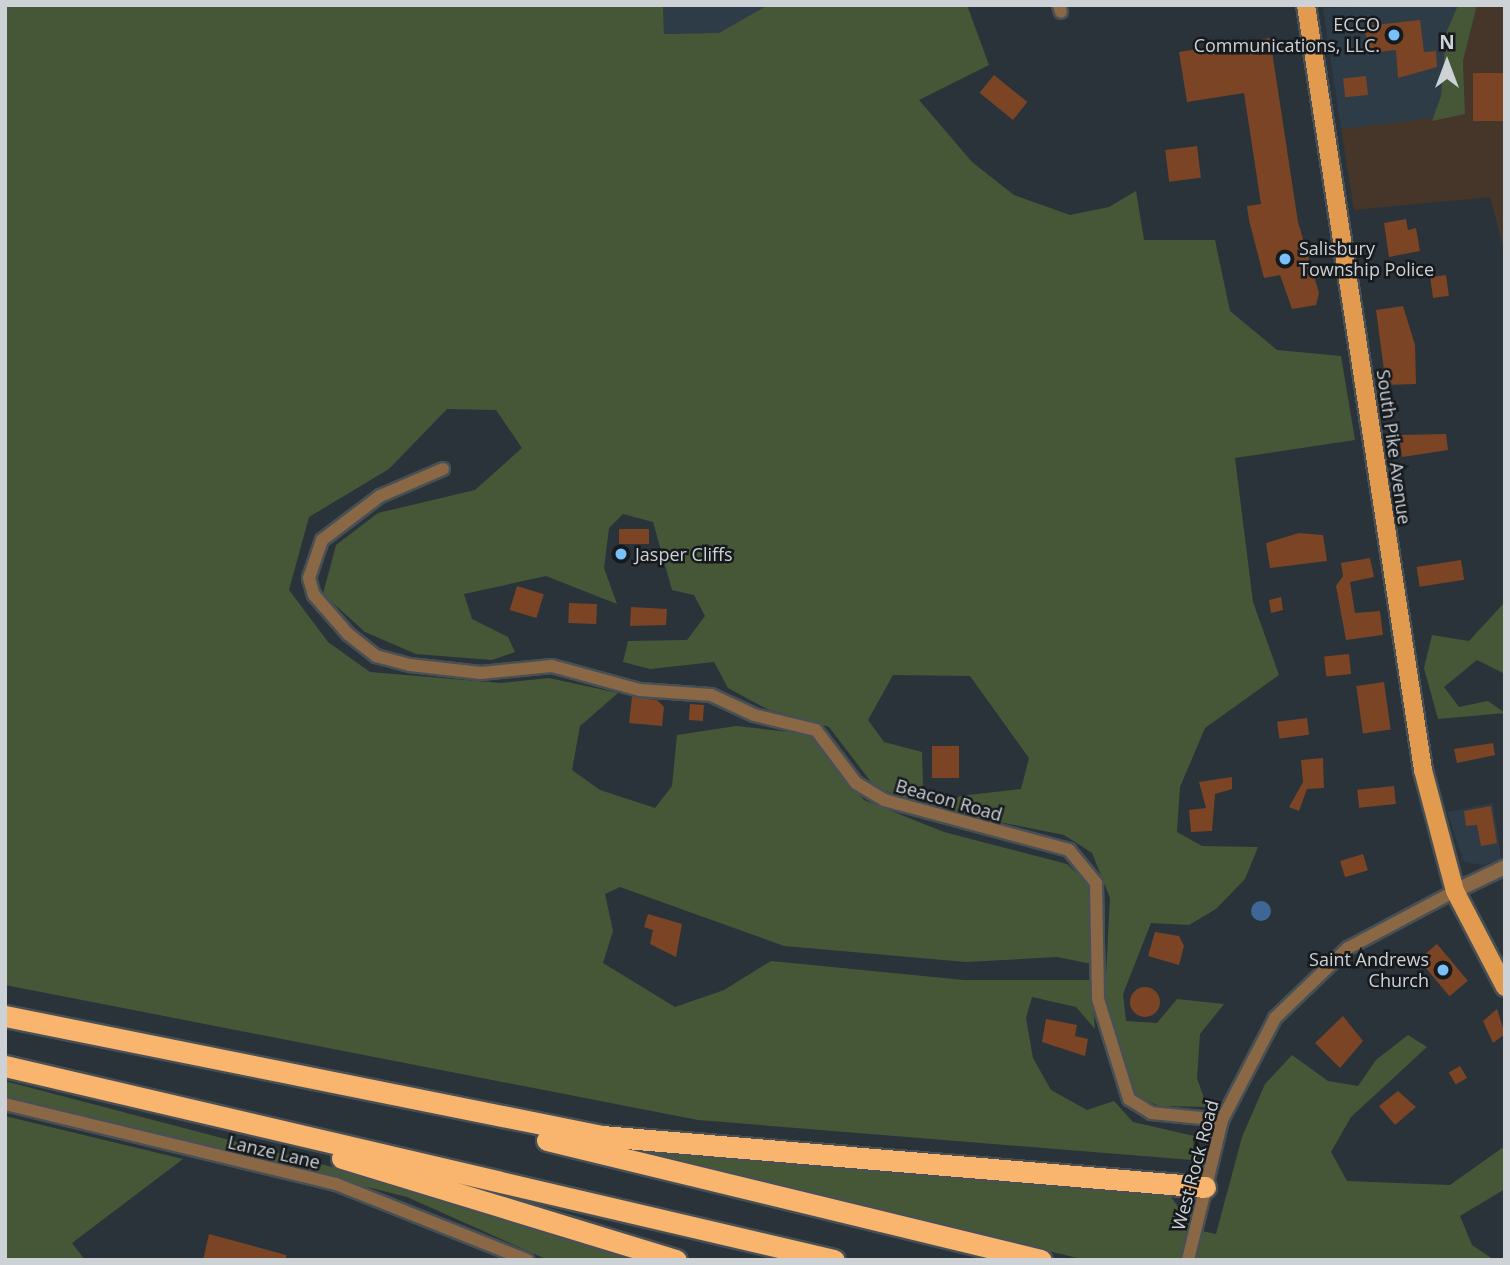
<!DOCTYPE html>
<style>
body{margin:0}
#map{position:relative;width:1510px;height:1265px;overflow:hidden;background:#2a3339;font-family:"Open Sans",sans-serif}
div>[style]{position:absolute}
.built>*{inset:0;background:#2e3c47}
.industrial>*{inset:0;background:#453629}
.green>*{inset:0;background:#465737}
.water>*{inset:0;background:#3e6796}
.round{border-radius:50%}
.building>*{inset:0;background:#7b4425;transform-origin:0 0}
.roads{filter:drop-shadow(2px 0 #475055) drop-shadow(-2px 0 #475055) drop-shadow(0 2px #475055) drop-shadow(0 -2px #475055)}
.minor>*{height:12px;margin:-6px;padding:0 6px;transform-origin:6px;border-radius:6px;background:#8a6745}
.tertiary>*{height:14px;margin:-7px;padding:0 7px;transform-origin:7px;border-radius:7px;background:#8a6745}
.primary>*{height:18px;margin:-9px;padding:0 9px;transform-origin:9px;border-radius:9px;background:#e29a4e}
.motorway>*{height:21px;margin:-10.5px;padding:0 10.5px;transform-origin:10.5px;border-radius:10.5px;background:#f9b46e}
.dots>*{width:19px;height:19px;translate:-50% -50%;box-sizing:border-box;border:4px solid #161a1d;border-radius:50%}
span{translate:-50% -50%;white-space:nowrap;text-align:center;line-height:1.15;-webkit-text-stroke:5px #161a1d;paint-order:stroke}
.poi-label{font-size:18px;color:#cdd2d7}
.right{translate:-100% -50%;text-align:right}
.left{translate:0 -50%;text-align:left}
.street-label{font-size:18px;color:#cdd2d7}
.frame{position:absolute;inset:0;border:7px solid #cdd2d7;pointer-events:none}
.north{position:absolute;left:1412px;top:28px;width:70px;height:70px;-webkit-text-stroke:5px #161a1d;paint-order:stroke;rotate:0deg;font-size:19px;font-weight:700;line-height:28px;text-align:center;color:#cdd2d7}
.north::after{content:'';display:block;margin:auto;width:24px;height:32px;background:#cdd2d7;clip-path:polygon(50% 0,100% 100%,50% 72%,0 100%)}
</style>
<div id="map">
<div class="built">
<div style="clip-path:polygon(663px 5px,768px 5px,719px 33px,664px 34px)"></div>
<div style="clip-path:polygon(1458px 5px,1446px 33px,1441px 97px,1432px 121px,1341px 129px,1323px 8px)"></div>
<div style="clip-path:polygon(1493px 803px,1501px 859px,1483px 865px,1464px 862px,1447px 812px)"></div>
</div>
<div class="industrial">
<div style="clip-path:polygon(1477px 5px,1505px 5px,1505px 254px,1490px 197px,1354px 210px,1341px 129px,1465px 114px,1463px 61px)"></div>
</div>
<div class="green">
<div style="clip-path:polygon(5px 5px,663px 5px,664px 34px,719px 33px,768px 5px,967px 5px,989px 65px,919px 100px,972px 162px,1014px 195px,1070px 215px,1109px 207px,1136px 191px,1144px 240px,1215px 240px,1230px 311px,1277px 350px,1341px 356px,1355px 440px,1235px 458px,1253px 602px,1279px 675px,1205px 728px,1180px 787px,1177px 832px,1202px 846px,1258px 847px,1245px 879px,1216px 909px,1189px 925px,1151px 923px,1123px 994px,1126px 1021px,1157px 1023px,1177px 999px,1224px 1004px,1200px 1034px,1197px 1078px,1207px 1107px,1159px 1106px,1134px 1094px,1105px 995px,1110px 898px,1092px 853px,1064px 835px,940px 810px,960px 796px,1021px 789px,1029px 758px,970px 676px,893px 675px,868px 720px,884px 742px,922px 752px,923px 785px,909px 800px,874px 786px,829px 727px,767px 709px,728px 688px,714px 662px,650px 669px,623px 662px,628px 641px,687px 640px,705px 616px,694px 595px,672px 590px,653px 522px,623px 514px,609px 528px,604px 568px,617px 604px,546px 576px,464px 594px,472px 619px,508px 637px,515px 652px,492px 660px,416px 654px,365px 632px,323px 594px,336px 545px,378px 513px,475px 490px,522px 448px,496px 410px,447px 409px,389px 469px,309px 517px,289px 590px,328px 642px,370px 672px,501px 683px,549px 678px,618px 693px,580px 726px,572px 770px,600px 790px,655px 808px,672px 786px,677px 735px,736px 726px,808px 734px,864px 800px,944px 832px,1067px 864px,1090px 886px,1092px 964px,1057px 957px,966px 962px,784px 946px,620px 887px,605px 894px,613px 931px,603px 963px,675px 1007px,724px 990px,771px 961px,964px 980px,1091px 980px,1095px 1029px,1076px 1007px,1032px 997px,1026px 1018px,1033px 1058px,1051px 1090px,1087px 1110px,1114px 1101px,1133px 1122px,1194px 1136px,1192px 1160px,698px 1120px,5px 985px)"></div>
<div style="clip-path:polygon(1458px 5px,1477px 5px,1463px 61px,1465px 114px,1432px 121px,1441px 96px,1446px 33px)"></div>
<div style="clip-path:polygon(1505px 602px,1505px 674px,1477px 660px,1444px 687px,1459px 707px,1488px 701px,1505px 713px,1438px 719px,1424px 668px,1432px 635px,1469px 641px)"></div>
<div style="clip-path:polygon(1408px 1035px,1427px 1047px,1351px 1117px,1331px 1152px,1347px 1181px,1450px 1185px,1505px 1146px,1505px 1189px,1460px 1216px,1472px 1245px,1494px 1260px,1086px 1260px,642px 1156px,642px 1150px,1155px 1191px,1170px 1195px,1180px 1210px,1178px 1226px,1216px 1234px,1242px 1137px,1265px 1084px,1292px 1055px,1328px 1081px,1358px 1086px,1376px 1060px)"></div>
<div style="clip-path:polygon(5px 1081px,374px 1178px,652px 1260px,548px 1260px,407px 1197px,5px 1096px)"></div>
<div style="clip-path:polygon(5px 1116px,183px 1159px,72px 1243px,85px 1260px,5px 1260px)"></div>
</div>
<div class="water">
<div class="round" style="left:1251px;top:901px;width:20px;height:20px"></div>
</div>
<div class="building">
<div style="clip-path:polygon(1420px 20px,1424px 52px,1436px 51px,1437px 67px,1398px 78px,1396px 50px,1368px 53px,1365px 26px)"></div>
<div style="clip-path:polygon(1270px 38px,1298px 222px,1319px 293px,1316px 305px,1292px 309px,1280px 275px,1264px 278px,1249px 220px,1247px 206px,1261px 204px,1244px 93px,1187px 102px,1179px 52px)"></div>
<div style="left:1473px;top:73px;width:32px;height:48px"></div>
<div style="left:994px;top:75px;width:43px;height:23px;rotate:39deg"></div>
<div style="left:1366px;top:76px;width:19px;height:23px;rotate:84deg"></div>
<div style="left:1197px;top:146px;width:32px;height:32px;rotate:83deg"></div>
<div style="clip-path:polygon(1406px 219px,1408px 230px,1416px 228px,1420px 251px,1389px 257px,1384px 223px)"></div>
<div style="left:1446px;top:275px;width:21px;height:16px;rotate:82deg"></div>
<div style="clip-path:polygon(1403px 306px,1415px 345px,1416px 384px,1386px 385px,1376px 310px)"></div>
<div style="clip-path:polygon(1446px 434px,1448px 450px,1402px 457px,1399px 435px)"></div>
<div style="left:619px;top:529px;width:30px;height:15px"></div>
<div style="clip-path:polygon(1299px 533px,1323px 535px,1327px 561px,1270px 568px,1266px 543px)"></div>
<div style="clip-path:polygon(1370px 558px,1374px 577px,1350px 582px,1355px 613px,1380px 611px,1383px 635px,1346px 640px,1336px 586px,1343px 576px,1341px 563px)"></div>
<div style="left:1461px;top:560px;width:20px;height:45px;rotate:81deg"></div>
<div style="left:517px;top:586px;width:28px;height:25px;rotate:17deg"></div>
<div style="clip-path:polygon(1281px 597px,1283px 610px,1271px 613px,1269px 600px)"></div>
<div style="left:569px;top:603px;width:28px;height:20px;rotate:2deg"></div>
<div style="clip-path:polygon(631px 607px,667px 609px,666px 625px,630px 626px)"></div>
<div style="left:1349px;top:654px;width:20px;height:25px;rotate:84deg"></div>
<div style="left:1384px;top:682px;width:48px;height:28px;rotate:82deg"></div>
<div style="clip-path:polygon(632px 697px,657px 700px,664px 707px,662px 726px,629px 723px)"></div>
<div style="left:690px;top:704px;width:14px;height:16px;rotate:4deg"></div>
<div style="left:1307px;top:718px;width:17px;height:30px;rotate:83deg"></div>
<div style="clip-path:polygon(1493px 743px,1495px 755px,1457px 763px,1454px 749px)"></div>
<div style="left:932px;top:746px;width:27px;height:32px"></div>
<div style="clip-path:polygon(1323px 758px,1324px 788px,1307px 789px,1299px 811px,1289px 807px,1303px 782px,1301px 760px)"></div>
<div style="clip-path:polygon(1232px 777px,1232px 789px,1215px 794px,1212px 831px,1191px 832px,1189px 810px,1206px 808px,1199px 782px)"></div>
<div style="left:1394px;top:786px;width:18px;height:37px;rotate:84deg"></div>
<div style="clip-path:polygon(1491px 806px,1497px 843px,1481px 846px,1477px 825px,1466px 826px,1464px 811px)"></div>
<div style="left:1363px;top:854px;width:17px;height:24px;rotate:73deg"></div>
<div style="clip-path:polygon(648px 914px,682px 924px,676px 957px,650px 944px,653px 930px,644px 927px)"></div>
<div style="clip-path:polygon(1155px 932px,1179px 936px,1184px 946px,1179px 965px,1148px 956px)"></div>
<div style="left:1437px;top:944px;width:48px;height:24px;rotate:50deg"></div>
<div class="round" style="left:1130px;top:987px;width:30px;height:30px"></div>
<div style="clip-path:polygon(1497px 1009px,1505px 1034px,1493px 1043px,1483px 1021px)"></div>
<div style="clip-path:polygon(1343px 1016px,1363px 1041px,1340px 1068px,1315px 1043px)"></div>
<div style="clip-path:polygon(1046px 1019px,1077px 1025px,1075px 1036px,1088px 1039px,1085px 1056px,1042px 1042px)"></div>
<div style="left:1460px;top:1066px;width:14px;height:13px;rotate:60deg"></div>
<div style="clip-path:polygon(1398px 1091px,1416px 1107px,1395px 1125px,1379px 1106px)"></div>
<div style="clip-path:polygon(209px 1234px,286px 1255px,286px 1260px,203px 1260px)"></div>
</div>
<div class="roads">
<div class="minor">
<div style="left:1059px;top:5px;width:7px;rotate:74deg"></div>
<div style="left:443px;top:469px;width:69px;rotate:156.8deg"></div>
<div style="left:380px;top:496px;width:73px;rotate:142.8deg"></div>
<div style="left:322px;top:540px;width:40px;rotate:108.9deg"></div>
<div style="left:309px;top:578px;width:18px;rotate:74deg"></div>
<div style="left:314px;top:595px;width:52px;rotate:48.9deg"></div>
<div style="left:348px;top:634px;width:36px;rotate:38deg"></div>
<div style="left:376px;top:656px;width:35px;rotate:15deg"></div>
<div style="left:410px;top:665px;width:71px;rotate:6.4deg"></div>
<div style="left:481px;top:673px;width:71px;rotate:-5.6deg"></div>
<div style="left:552px;top:666px;width:91px;rotate:15.3deg"></div>
<div style="left:640px;top:690px;width:71px;rotate:4deg"></div>
<div style="left:711px;top:695px;width:47px;rotate:24.9deg"></div>
<div style="left:754px;top:715px;width:64px;rotate:13.6deg"></div>
<div style="left:816px;top:730px;width:66px;rotate:53deg"></div>
<div style="left:856px;top:783px;width:33px;rotate:31deg"></div>
<div style="left:884px;top:800px;width:192px;rotate:15.1deg"></div>
<div style="left:1069px;top:850px;width:43px;rotate:50.7deg"></div>
<div style="left:1096px;top:883px;width:116px;rotate:89deg"></div>
<div style="left:1098px;top:999px;width:105px;rotate:72.8deg"></div>
<div style="left:1129px;top:1099px;width:26px;rotate:32deg"></div>
<div style="left:1151px;top:1113px;width:71px;rotate:5.6deg"></div>
<div style="left:5px;top:1104px;width:341px;rotate:13.6deg"></div>
<div style="left:336px;top:1184px;width:206px;rotate:21.7deg"></div>
<div style="left:1188px;top:1260px;width:144px;rotate:-76.3deg"></div>
<div style="left:1222px;top:1120px;width:115px;rotate:-62.5deg"></div>
<div style="left:1275px;top:1018px;width:101px;rotate:-43.8deg"></div>
<div style="left:1348px;top:948px;width:121px;rotate:-28deg"></div>
</div>
<div class="tertiary">
<div style="left:1455px;top:891px;width:55px;rotate:-25.6deg"></div>
</div>
<div class="primary">
<div style="left:1306px;top:5px;width:774px;rotate:81.3deg"></div>
<div style="left:1423px;top:770px;width:125px;rotate:75.2deg"></div>
<div style="left:1455px;top:891px;width:108px;rotate:62.5deg"></div>
</div>
<div class="motorway">
<div style="left:5px;top:1016px;width:609px;rotate:11.37deg"></div>
<div style="left:602px;top:1136px;width:605px;rotate:4.83deg"></div>
<div style="left:5px;top:1066px;width:851px;rotate:13.17deg"></div>
<div style="left:547px;top:1140px;width:508px;rotate:13.65deg"></div>
<div style="left:342px;top:1158px;width:349px;rotate:17deg"></div>
</div>
</div>
<div class="dots">
<div style="left:1394px;top:35px;background:#79bff8"></div>
<div style="left:1285px;top:259px;background:#79bff8"></div>
<div style="left:621px;top:554px;background:#79bff8"></div>
<div style="left:1443px;top:970px;background:#79bff8"></div>
</div>
<div class="poi-label">
<span class="right" style="left:1380px;top:35px">ECCO<br>Communications, LLC.</span>
<span class="left" style="left:1299px;top:259px">Salisbury<br>Township Police</span>
<span class="left" style="left:635px;top:554px">Jasper Cliffs</span>
<span class="right" style="left:1429px;top:970px">Saint Andrews<br>Church</span>
</div>
<div class="street-label">
<span style="left:1394px;top:447px;rotate:82deg">South Pike Avenue</span>
<span style="left:949px;top:800px;rotate:16deg">Beacon Road</span>
<span style="left:274px;top:1152px;rotate:13deg">Lanze Lane</span>
<span style="left:1195px;top:1165px;rotate:-75deg">West Rock Road</span>
</div>
<div class="frame"></div>
<div class="north">N</div>
</div>
